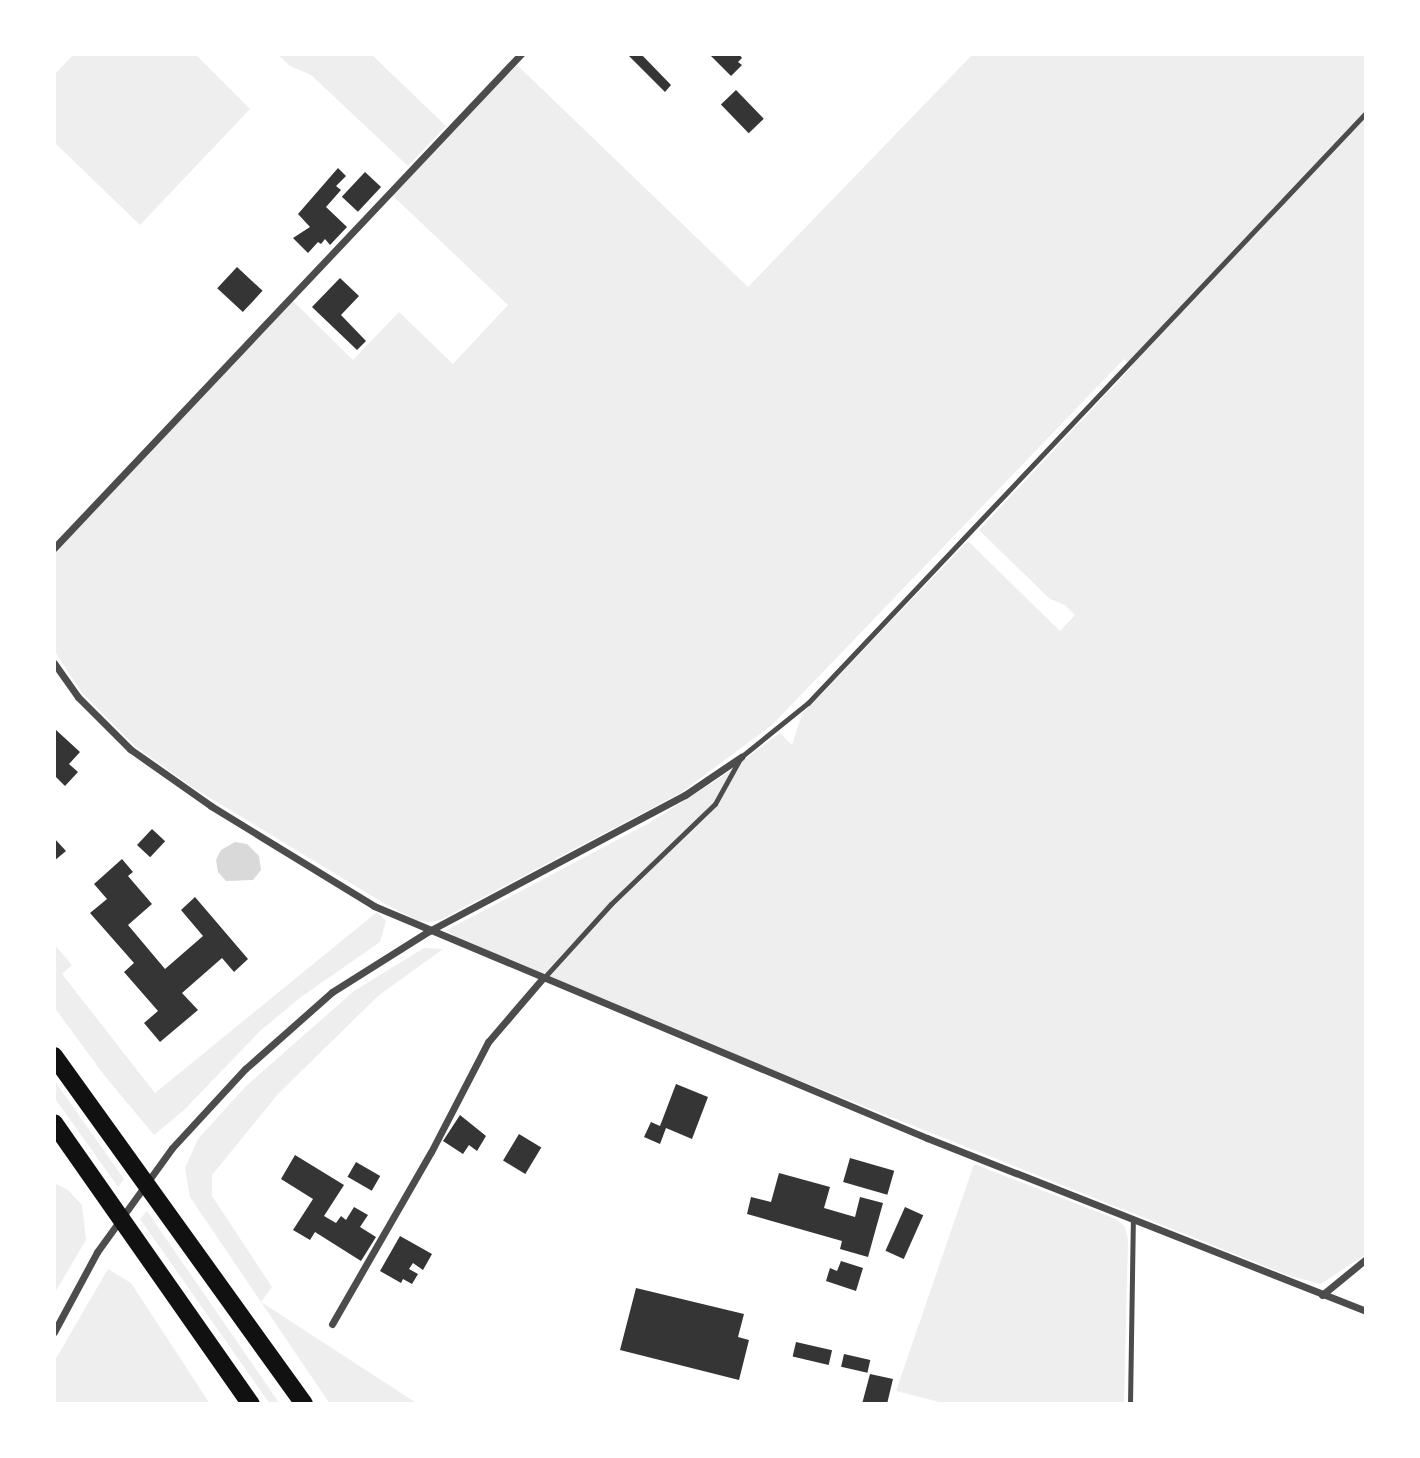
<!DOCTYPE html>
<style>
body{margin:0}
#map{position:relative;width:1420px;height:1458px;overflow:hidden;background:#fff;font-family:"Source Sans 3",sans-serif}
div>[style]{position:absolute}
.green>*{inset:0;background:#eee}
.water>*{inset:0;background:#d9d9d9}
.building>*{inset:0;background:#353535;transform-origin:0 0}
.service>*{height:4.5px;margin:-2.25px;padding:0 2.25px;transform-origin:2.25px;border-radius:2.25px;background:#4c4c4c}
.minor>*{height:7px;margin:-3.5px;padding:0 3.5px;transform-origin:3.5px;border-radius:3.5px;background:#4c4c4c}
.motorway>*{height:18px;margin:-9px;padding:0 9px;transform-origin:9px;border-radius:9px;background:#111}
span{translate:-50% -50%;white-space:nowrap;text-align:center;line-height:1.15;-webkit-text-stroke:6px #fff;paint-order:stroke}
.frame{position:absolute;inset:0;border:56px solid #fff;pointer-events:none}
</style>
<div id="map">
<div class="green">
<div style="clip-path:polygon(74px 54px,195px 54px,250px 109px,140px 225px,54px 142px,54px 75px)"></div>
<div style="clip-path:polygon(277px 54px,371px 54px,446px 126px,408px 166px,311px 75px,290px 66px)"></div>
<div style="clip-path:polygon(973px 54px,1366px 54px,1366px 1254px,1321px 1284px,1290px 1276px,698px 1040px,456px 937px,447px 930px,649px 823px,723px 776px,780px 733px,792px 745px,802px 714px,968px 541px,1060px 631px,1075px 615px,1065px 605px,1050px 599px,979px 530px,1132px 367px,1124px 359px,772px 725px,682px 792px,440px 920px,430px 922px,416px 920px,385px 904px,192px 787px,135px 746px,82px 693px,54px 650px,54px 554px,293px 301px,353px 360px,399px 312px,453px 364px,508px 305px,392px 195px,516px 64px,748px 287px)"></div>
<div style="clip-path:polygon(377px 912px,386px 921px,380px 942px,301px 997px,260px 1031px,184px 1110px,154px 1135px,104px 1075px,54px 1007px,54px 944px,72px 965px,62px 974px,155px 1093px)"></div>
<div style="clip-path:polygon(424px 948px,443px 949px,378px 996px,278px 1094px,212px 1175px,212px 1196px,272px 1287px,261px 1302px,418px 1404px,330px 1404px,261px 1302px,190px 1197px,185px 1168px,198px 1139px,246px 1086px,354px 991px)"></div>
<div style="clip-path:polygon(54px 1080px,124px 1179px,118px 1187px,54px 1097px)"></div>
<div style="clip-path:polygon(974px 1164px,1116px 1219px,1125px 1227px,1128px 1239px,1124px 1404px,947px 1404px,896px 1391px)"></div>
<div style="clip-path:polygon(54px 1183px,68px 1190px,82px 1205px,86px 1240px,54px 1294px)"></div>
<div style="clip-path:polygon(147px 1211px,231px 1333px,280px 1404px,270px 1404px,140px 1219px)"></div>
<div style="clip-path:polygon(108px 1269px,131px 1283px,210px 1404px,54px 1404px,54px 1362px)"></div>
</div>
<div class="water">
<div style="clip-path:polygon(235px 842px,247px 844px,259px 856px,261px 870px,253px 880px,226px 881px,218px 872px,216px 860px,221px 850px)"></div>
</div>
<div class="building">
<div style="clip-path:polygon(627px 54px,641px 54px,671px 85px,665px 92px)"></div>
<div style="clip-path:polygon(709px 54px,739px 54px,742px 58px,738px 62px,742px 65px,731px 76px)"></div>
<div style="left:736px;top:90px;width:40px;height:21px;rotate:46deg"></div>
<div style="clip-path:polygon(338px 168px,346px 176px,336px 186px,341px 190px,326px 207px,347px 227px,330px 245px,325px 239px,321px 244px,318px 242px,308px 253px,293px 238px,310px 227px,298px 214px)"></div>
<div style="left:365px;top:172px;width:22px;height:34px;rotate:43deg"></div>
<div style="left:237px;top:267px;width:35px;height:29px;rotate:43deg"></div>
<div style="clip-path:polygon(340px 278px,359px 296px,341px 315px,366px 341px,357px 350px,312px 307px)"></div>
<div style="clip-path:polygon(56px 730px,80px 752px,69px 764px,78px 772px,65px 786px,54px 775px)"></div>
<div style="left:152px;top:829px;width:18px;height:22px;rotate:43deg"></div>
<div style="clip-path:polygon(54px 838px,66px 851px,54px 861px)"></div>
<div style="clip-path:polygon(122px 859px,133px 872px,128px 876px,152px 904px,128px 925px,165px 969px,203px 936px,181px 910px,195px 897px,248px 959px,234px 972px,222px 958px,182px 993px,198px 1010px,160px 1042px,144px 1023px,158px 1011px,124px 972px,134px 963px,90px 913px,107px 899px,94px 884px)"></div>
<div style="clip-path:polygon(676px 1084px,708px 1097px,692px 1139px,666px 1128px,660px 1144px,644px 1137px,651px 1122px,660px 1126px)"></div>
<div style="clip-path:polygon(460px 1115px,486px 1136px,477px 1151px,469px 1145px,463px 1154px,443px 1141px)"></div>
<div style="left:519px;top:1134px;width:26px;height:31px;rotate:31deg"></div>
<div style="clip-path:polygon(295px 1155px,344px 1185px,324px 1216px,336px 1223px,341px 1216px,346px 1220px,354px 1207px,368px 1215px,360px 1227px,376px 1237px,361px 1261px,315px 1232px,310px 1240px,293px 1230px,313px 1199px,281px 1179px)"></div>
<div style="left:850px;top:1158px;width:46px;height:25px;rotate:16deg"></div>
<div style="left:356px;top:1162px;width:28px;height:17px;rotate:30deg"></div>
<div style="clip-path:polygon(779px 1173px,830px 1187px,824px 1208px,855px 1217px,860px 1197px,883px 1203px,868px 1257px,840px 1249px,842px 1241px,747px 1214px,751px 1197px,771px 1202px)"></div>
<div style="left:905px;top:1207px;width:20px;height:48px;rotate:24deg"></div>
<div style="clip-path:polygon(400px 1236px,432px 1254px,423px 1270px,413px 1263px,409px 1269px,418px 1274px,412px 1284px,403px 1279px,401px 1283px,380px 1271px)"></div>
<div style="clip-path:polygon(841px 1261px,863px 1268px,856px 1291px,826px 1281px,830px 1268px,837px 1271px)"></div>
<div style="clip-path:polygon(636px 1288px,744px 1314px,738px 1337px,749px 1340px,739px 1380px,620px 1350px)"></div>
<div style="left:796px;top:1342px;width:37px;height:15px;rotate:13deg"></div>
<div style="left:844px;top:1354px;width:27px;height:13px;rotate:13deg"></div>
<div style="clip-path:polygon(870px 1374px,893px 1379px,887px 1404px,862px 1404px)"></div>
</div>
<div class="service">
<div style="left:543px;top:979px;width:101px;rotate:-47.8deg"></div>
<div style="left:611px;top:904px;width:144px;rotate:-43.9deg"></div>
<div style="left:715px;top:804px;width:54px;rotate:-61deg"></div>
<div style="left:741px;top:757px;width:86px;rotate:-38.9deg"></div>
<div style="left:808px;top:703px;width:812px;rotate:-46.6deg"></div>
<div style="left:1130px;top:1404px;width:183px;rotate:-89.1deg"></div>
</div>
<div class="minor">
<div style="left:54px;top:548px;width:680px;rotate:-46.61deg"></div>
<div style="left:54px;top:663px;width:42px;rotate:54.8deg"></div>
<div style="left:78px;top:697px;width:74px;rotate:45deg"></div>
<div style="left:130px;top:749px;width:99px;rotate:35.1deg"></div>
<div style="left:211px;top:806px;width:191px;rotate:31.5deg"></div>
<div style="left:374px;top:906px;width:600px;rotate:22.76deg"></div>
<div style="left:927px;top:1138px;width:472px;rotate:21.5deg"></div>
<div style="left:1322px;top:1295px;width:57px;rotate:-39.3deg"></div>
<div style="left:332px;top:1324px;width:198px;rotate:-60.1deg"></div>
<div style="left:431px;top:1152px;width:124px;rotate:-62.6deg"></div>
<div style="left:488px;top:1042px;width:83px;rotate:-49.4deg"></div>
<div style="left:54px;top:1332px;width:91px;rotate:-61.7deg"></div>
<div style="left:97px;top:1252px;width:128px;rotate:-54.2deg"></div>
<div style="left:172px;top:1148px;width:108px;rotate:-47.3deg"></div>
<div style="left:245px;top:1069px;width:116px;rotate:-41.5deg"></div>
<div style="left:332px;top:992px;width:115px;rotate:-32.2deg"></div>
<div style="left:429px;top:931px;width:290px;rotate:-28deg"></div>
<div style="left:685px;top:795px;width:68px;rotate:-34.2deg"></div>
</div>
<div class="motorway">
<div style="left:54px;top:1056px;width:428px;rotate:54.3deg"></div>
<div style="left:54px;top:1123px;width:343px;rotate:55deg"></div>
</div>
<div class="frame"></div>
</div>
